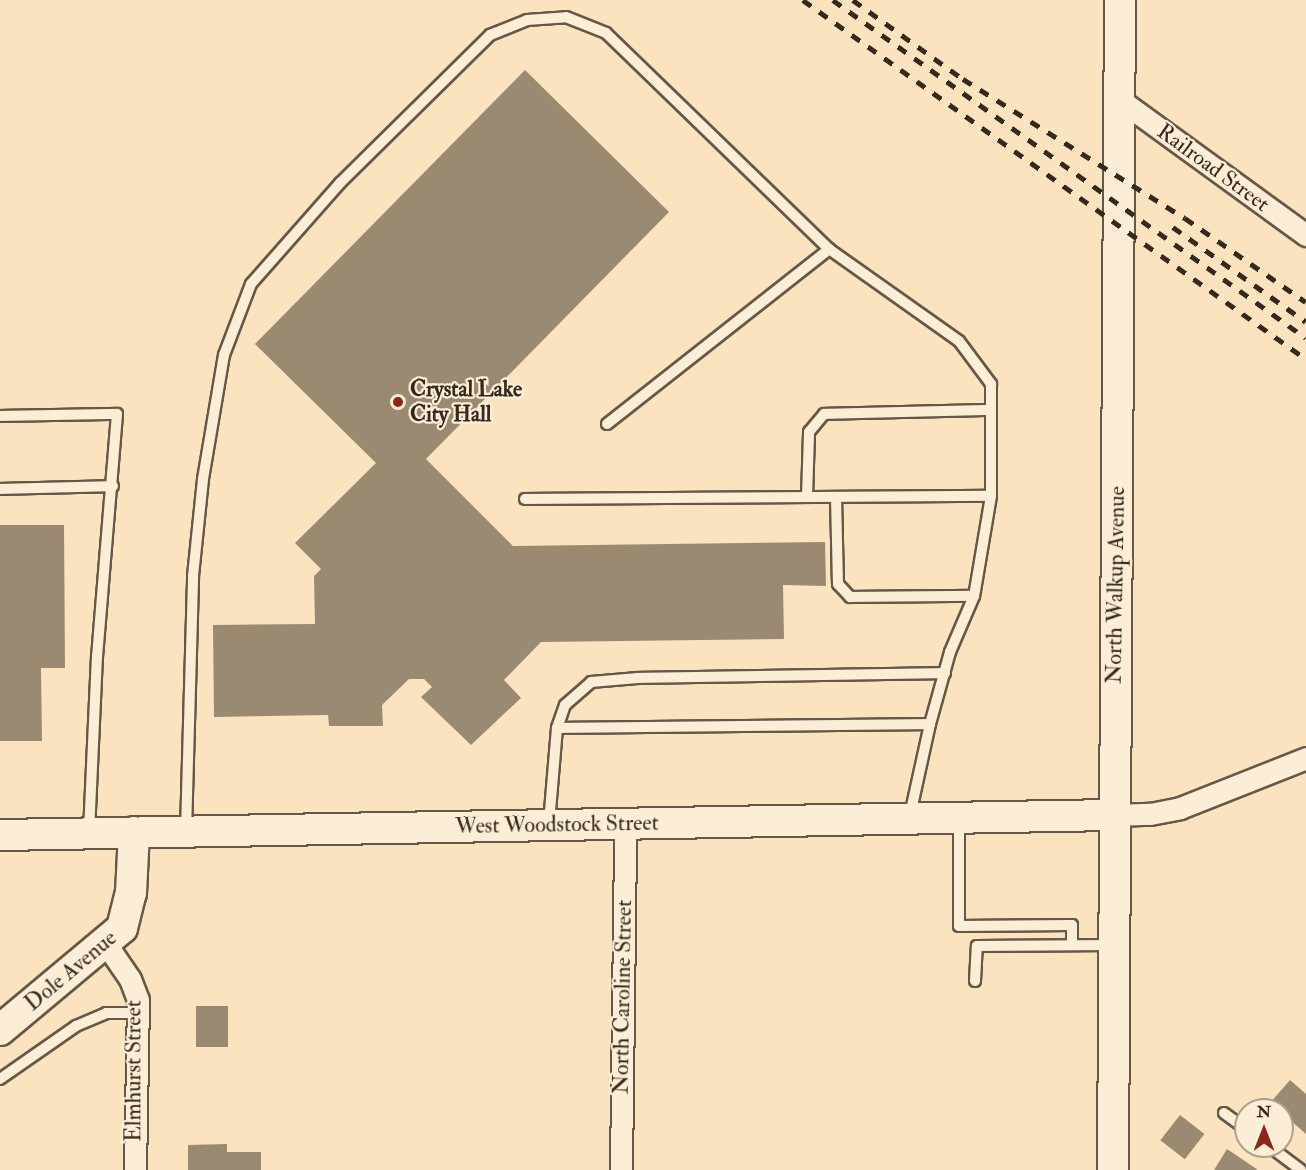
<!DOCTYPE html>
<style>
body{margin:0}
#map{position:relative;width:1306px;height:1170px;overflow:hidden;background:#fbe3c0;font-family:"IM FELL Double Pica",serif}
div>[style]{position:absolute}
.building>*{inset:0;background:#9b8a72;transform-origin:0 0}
.roads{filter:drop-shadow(2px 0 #655846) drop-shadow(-2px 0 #655846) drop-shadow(0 2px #655846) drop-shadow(0 -2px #655846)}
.lane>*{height:10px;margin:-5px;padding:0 5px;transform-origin:5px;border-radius:5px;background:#fcedd6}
.street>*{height:21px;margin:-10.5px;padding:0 10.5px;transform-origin:10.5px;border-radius:10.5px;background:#fcedd6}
.secondary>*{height:30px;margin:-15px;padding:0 15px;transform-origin:15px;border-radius:15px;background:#fcedd6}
.rail>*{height:4.5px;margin-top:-2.25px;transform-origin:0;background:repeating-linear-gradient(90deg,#33291d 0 10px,transparent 0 20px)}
.dots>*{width:16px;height:16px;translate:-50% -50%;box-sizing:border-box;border:3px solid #fcedd6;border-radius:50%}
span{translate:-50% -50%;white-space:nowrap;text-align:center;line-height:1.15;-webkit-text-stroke:4.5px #fcedd6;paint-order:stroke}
.street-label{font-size:22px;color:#33291d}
.poi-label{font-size:22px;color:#33291d;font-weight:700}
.left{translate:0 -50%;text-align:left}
.north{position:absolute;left:1234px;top:1098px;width:60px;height:60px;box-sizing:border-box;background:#fcedd6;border:2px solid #ac9f8c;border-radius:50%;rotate:0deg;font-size:16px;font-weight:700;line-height:24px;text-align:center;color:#33291d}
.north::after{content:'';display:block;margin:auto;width:21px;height:27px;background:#8f2418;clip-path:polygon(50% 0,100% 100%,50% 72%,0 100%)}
</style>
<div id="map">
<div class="building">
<div style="clip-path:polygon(525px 70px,669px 212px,426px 459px,513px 546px,825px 542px,826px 586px,783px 585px,784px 639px,541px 642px,504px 680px,521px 698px,471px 745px,421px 697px,432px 687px,424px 679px,409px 679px,382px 705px,383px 726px,329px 726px,328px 715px,214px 717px,213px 625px,315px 624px,314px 576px,321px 569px,295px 543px,376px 463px,255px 344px)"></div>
<div style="clip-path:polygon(0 525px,64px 525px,65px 668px,41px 668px,42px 741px,0 741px)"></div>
<div style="left:196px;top:1006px;width:32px;height:41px"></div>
<div style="clip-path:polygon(1290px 1080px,1306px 1094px,1306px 1134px,1282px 1113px,1282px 1110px,1270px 1103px)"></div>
<div style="left:1180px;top:1115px;width:31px;height:32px;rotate:38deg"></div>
<div style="clip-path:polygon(227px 1144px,227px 1152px,261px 1152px,261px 1170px,188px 1170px,188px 1145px)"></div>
<div style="clip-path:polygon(1227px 1149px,1258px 1170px,1214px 1170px)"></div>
</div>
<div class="roads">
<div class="lane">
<div style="left:0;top:416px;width:117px;rotate:-1deg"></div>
<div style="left:117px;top:414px;width:243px;rotate:94.7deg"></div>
<div style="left:97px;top:656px;width:177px;rotate:92.6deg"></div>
<div style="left:607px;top:424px;width:283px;rotate:-38.2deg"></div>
<div style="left:829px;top:249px;width:159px;rotate:35.3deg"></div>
<div style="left:959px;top:341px;width:54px;rotate:53.3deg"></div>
<div style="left:991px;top:384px;width:112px;rotate:90deg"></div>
<div style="left:991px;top:496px;width:101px;rotate:99.6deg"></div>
<div style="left:974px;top:596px;width:61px;rotate:113.2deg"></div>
<div style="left:950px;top:652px;width:75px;rotate:105.5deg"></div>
<div style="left:930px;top:724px;width:93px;rotate:102.4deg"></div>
<div style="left:0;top:489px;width:113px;rotate:-1.5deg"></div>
<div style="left:807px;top:497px;width:65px;rotate:-88.2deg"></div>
<div style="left:809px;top:432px;width:23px;rotate:-50deg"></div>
<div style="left:824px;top:414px;width:167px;rotate:-1.4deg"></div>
<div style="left:836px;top:497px;width:87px;rotate:88.7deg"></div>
<div style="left:838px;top:584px;width:18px;rotate:47deg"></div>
<div style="left:850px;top:597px;width:124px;rotate:-0.5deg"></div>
<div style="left:525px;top:499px;width:466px;rotate:-0.4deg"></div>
<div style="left:557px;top:728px;width:24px;rotate:-71deg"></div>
<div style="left:565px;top:705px;width:35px;rotate:-41deg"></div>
<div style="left:591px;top:682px;width:47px;rotate:-4.9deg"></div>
<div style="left:638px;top:678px;width:307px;rotate:-0.9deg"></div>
<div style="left:959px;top:818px;width:108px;rotate:90deg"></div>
<div style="left:959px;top:926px;width:113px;rotate:-0.5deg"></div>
<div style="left:1072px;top:925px;width:20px;rotate:90deg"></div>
<div style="left:549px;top:823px;width:95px;rotate:-85.2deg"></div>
<div style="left:557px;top:728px;width:373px;rotate:-0.6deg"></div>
<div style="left:186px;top:831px;width:255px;rotate:-88.4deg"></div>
<div style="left:193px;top:576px;width:98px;rotate:-84.1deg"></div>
<div style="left:203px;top:479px;width:126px;rotate:-80.4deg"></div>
<div style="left:224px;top:355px;width:76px;rotate:-69.2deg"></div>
<div style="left:251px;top:284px;width:135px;rotate:-48.6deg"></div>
<div style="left:340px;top:183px;width:211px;rotate:-44.6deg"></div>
<div style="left:490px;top:35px;width:40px;rotate:-22deg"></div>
<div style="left:527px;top:20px;width:39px;rotate:-4deg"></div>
<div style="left:566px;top:17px;width:43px;rotate:21.8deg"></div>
<div style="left:606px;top:33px;width:310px;rotate:44.1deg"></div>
<div style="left:975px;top:981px;width:35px;rotate:-87deg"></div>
<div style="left:977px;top:946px;width:136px;rotate:-0.4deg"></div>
<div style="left:0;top:1079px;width:93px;rotate:-34.9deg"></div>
<div style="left:76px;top:1026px;width:33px;rotate:-23deg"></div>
<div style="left:106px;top:1013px;width:32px"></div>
<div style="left:1224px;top:1113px;width:27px;rotate:36deg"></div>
<div style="left:1269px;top:1146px;width:40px;rotate:37deg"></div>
</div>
<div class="street">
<div style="left:1120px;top:100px;width:230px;rotate:36deg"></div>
<div style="left:1114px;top:815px;width:36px;rotate:-2deg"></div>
<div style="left:1150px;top:814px;width:31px;rotate:-11deg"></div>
<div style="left:1180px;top:808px;width:136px;rotate:-21.6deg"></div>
<div style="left:106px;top:944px;width:42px;rotate:55.6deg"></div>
<div style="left:130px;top:979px;width:22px;rotate:69deg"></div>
<div style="left:138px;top:1000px;width:170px;rotate:91deg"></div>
<div style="left:621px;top:1170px;width:346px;rotate:-89.3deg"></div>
</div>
<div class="secondary">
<div style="left:0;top:835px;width:1114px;rotate:-1.03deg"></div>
<div style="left:0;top:1030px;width:159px;rotate:-39.9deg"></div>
<div style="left:122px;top:928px;width:36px;rotate:-76deg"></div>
<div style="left:131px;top:893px;width:61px;rotate:-87.2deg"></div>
<div style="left:1113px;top:1170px;width:1170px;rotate:-89.66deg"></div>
</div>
</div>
<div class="rail">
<div style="left:803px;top:0;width:618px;rotate:35.52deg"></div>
<div style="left:833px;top:0;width:581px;rotate:35.55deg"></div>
<div style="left:853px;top:0;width:135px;rotate:35.7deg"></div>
<div style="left:963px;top:79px;width:262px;rotate:32.1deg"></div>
<div style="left:1185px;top:218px;width:147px;rotate:34.8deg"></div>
<div style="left:1173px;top:227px;width:163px;rotate:35.5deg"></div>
</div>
<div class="dots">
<div style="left:398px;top:402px;background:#8f2418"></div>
</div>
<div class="street-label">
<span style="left:1213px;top:168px;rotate:36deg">Railroad Street</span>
<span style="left:1116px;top:585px;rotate:-89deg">North Walkup Avenue</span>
<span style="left:557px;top:825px;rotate:-1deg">West Woodstock Street</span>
<span style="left:71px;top:971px;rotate:-40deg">Dole Avenue</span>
<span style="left:623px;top:997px;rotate:-89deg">North Caroline Street</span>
<span style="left:134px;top:1071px;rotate:-90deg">Elmhurst Street</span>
</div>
<div class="poi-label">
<span class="left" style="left:410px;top:402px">Crystal Lake<br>City Hall</span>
</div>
<div class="north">N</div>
</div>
